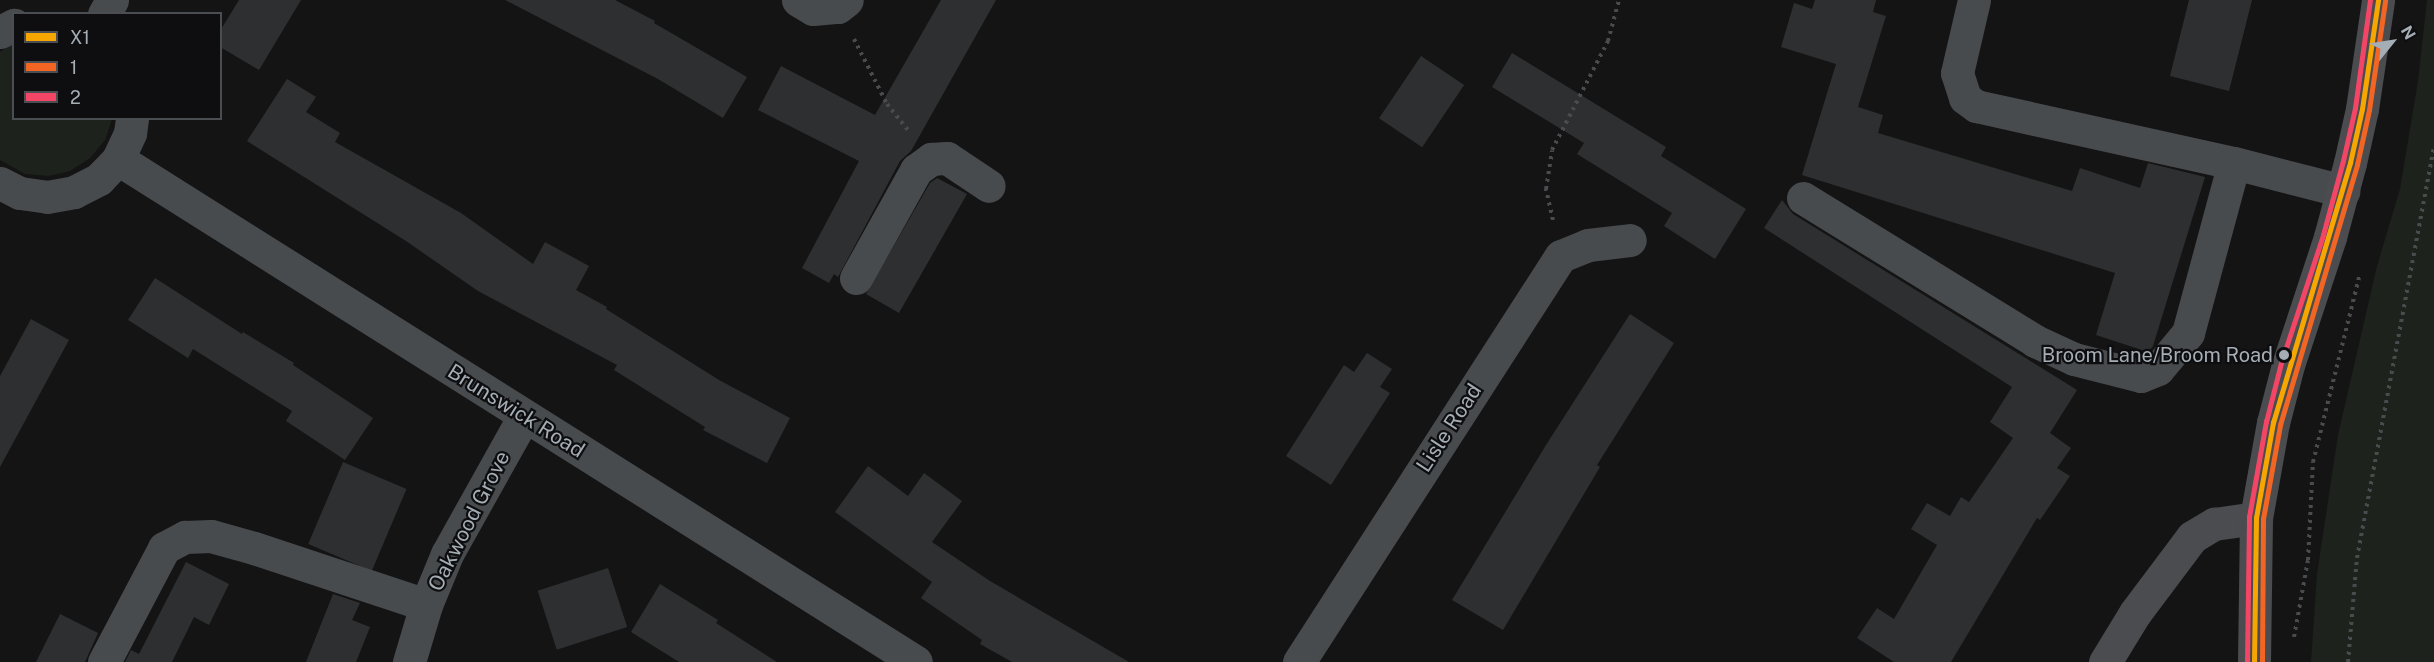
<!DOCTYPE html>
<style>
body{margin:0}
#map{position:relative;width:2434px;height:662px;overflow:hidden;background:#141414;font-family:"Public Sans",sans-serif}
div>[style]{position:absolute}
.green>*{inset:0;background:#1d221c}
.building>*{inset:0;background:#2e2f30;transform-origin:0 0}
.path>*{height:4px;margin-top:-2px;transform-origin:0;background:repeating-linear-gradient(90deg,#4a4b4f 0 3px,transparent 0 7.5px)}
.minor>*{height:33px;margin:-16.5px;padding:0 16.5px;transform-origin:16.5px;border-radius:16.5px;background:#484b4d}
.major>*{height:33px;margin:-16.5px;padding:0 16.5px;transform-origin:16.5px;border-radius:16.5px;background:#4a4c4f}
.bus-1>*{height:4.5px;margin:-2.25px;padding:0 2.25px;transform-origin:2.25px;border-radius:2.25px;background:#f7a600}
.bus-2>*{height:4.5px;margin:-2.25px;padding:0 2.25px;transform-origin:2.25px;border-radius:2.25px;background:#f26522}
.bus-3>*{height:4.5px;margin:-2.25px;padding:0 2.25px;transform-origin:2.25px;border-radius:2.25px;background:#f34667}
.dots>*{width:16px;height:16px;translate:-50% -50%;box-sizing:border-box;border:3px solid #0e0e10;border-radius:50%}
span{translate:-50% -50%;white-space:nowrap;text-align:center;line-height:1.15;-webkit-text-stroke:4.5px #0e0e10;paint-order:stroke}
.bus-label{font-size:20px;color:#a5adb5}
.right{translate:-100% -50%;text-align:right}
.street-label{font-size:21px;color:#a5adb5}
.legend{position:absolute;left:12px;top:12px;width:210px;height:108px;box-sizing:border-box;background:#0e0e10;border:2px solid #4a4e52;margin:0;padding:8px 10px;list-style:none;font-size:18px;color:#a5adb5}
.legend li{display:flex;align-items:center;gap:12px;height:30px}
.legend b{width:30px;border:2px solid #4a4e52}
.north{position:absolute;left:2362px;top:12px;width:60px;height:60px;-webkit-text-stroke:4px #0e0e10;paint-order:stroke;rotate:60deg;font-size:16px;font-weight:700;line-height:24px;text-align:center;color:#a5adb5}
.north::after{content:'';display:block;margin:auto;width:21px;height:27px;background:#a5adb5;clip-path:polygon(50% 0,100% 100%,50% 72%,0 100%)}
</style>
<div id="map">
<div class="green">
<div style="clip-path:polygon(2427px 0,2434px 0,2434px 662px,2311px 662px,2317px 574px,2338px 435px,2377px 266px,2400px 189px,2418px 81px)"></div>
<div style="clip-path:polygon(13px 44px,14px 118px,112px 119px,105px 140px,90px 158px,70px 171px,48px 176px,25px 174px,0 160px,0 52px)"></div>
</div>
<div class="building">
<div style="clip-path:polygon(239px 0,301px 0,259px 70px,220px 47px,220px 31px)"></div>
<div style="clip-path:polygon(505px 0,615px 0,655px 21px,654px 23px,747px 77px,723px 118px,658px 79px)"></div>
<div style="clip-path:polygon(941px 0,996px 0,911px 151px,900px 161px,838px 277px,834px 274px,829px 283px,802px 268px,859px 161px,758px 110px,781px 66px,875px 115px)"></div>
<div style="clip-path:polygon(1815px 0,1876px 0,1873px 12px,1886px 16px,1858px 107px,1883px 115px,1878px 133px,2072px 191px,2080px 168px,2140px 188px,2148px 163px,2205px 177px,2153px 346px,2148px 352px,2096px 335px,2115px 273px,1802px 175px,1836px 64px,1781px 47px,1794px 3px,1812px 9px)"></div>
<div style="clip-path:polygon(2189px 0,2252px 0,2229px 91px,2170px 76px)"></div>
<div style="clip-path:polygon(1512px 53px,1666px 147px,1661px 156px,1746px 209px,1715px 259px,1664px 226px,1672px 213px,1577px 154px,1584px 143px,1492px 87px)"></div>
<div style="left:1421px;top:56px;width:52px;height:75px;rotate:34deg"></div>
<div style="clip-path:polygon(287px 79px,316px 97px,306px 112px,340px 133px,335px 142px,461px 213px,533px 264px,545px 242px,589px 266px,576px 290px,607px 307px,606px 309px,719px 380px,790px 418px,767px 463px,703px 430px,705px 427px,614px 370px,617px 365px,478px 291px,406px 241px,247px 141px)"></div>
<div style="clip-path:polygon(937px 178px,967px 194px,899px 313px,866px 294px,930px 183px)"></div>
<div style="clip-path:polygon(1782px 200px,1793px 214px,2077px 390px,2050px 433px,2071px 448px,2057px 468px,2070px 476px,2040px 520px,2037px 518px,1951px 662px,1894px 662px,1857px 638px,1877px 608px,1894px 619px,1937px 545px,1911px 529px,1927px 503px,1950px 516px,1961px 497px,1969px 502px,2013px 438px,1990px 422px,2012px 387px,1764px 228px)"></div>
<div style="clip-path:polygon(155px 278px,242px 334px,243px 332px,294px 363px,293px 365px,373px 418px,345px 460px,286px 421px,292px 411px,193px 349px,188px 358px,128px 320px)"></div>
<div style="clip-path:polygon(1630px 314px,1674px 343px,1597px 465px,1600px 467px,1503px 630px,1452px 600px,1546px 445px)"></div>
<div style="clip-path:polygon(31px 319px,69px 340px,0 467px,0 376px)"></div>
<div style="clip-path:polygon(1367px 353px,1392px 369px,1380px 387px,1390px 393px,1331px 485px,1286px 456px,1344px 365px,1354px 372px)"></div>
<div style="left:343px;top:462px;width:69px;height:89px;rotate:23deg"></div>
<div style="clip-path:polygon(868px 466px,908px 496px,924px 473px,962px 501px,932px 542px,990px 581px,1129px 662px,1012px 662px,980px 644px,982px 640px,921px 598px,932px 582px,835px 512px)"></div>
<div style="clip-path:polygon(186px 562px,229px 584px,209px 625px,194px 617px,172px 662px,125px 662px,131px 650px,139px 654px)"></div>
<div style="left:608px;top:568px;width:62px;height:74px;rotate:72deg"></div>
<div style="clip-path:polygon(660px 584px,718px 620px,716px 623px,777px 662px,679px 662px,631px 632px)"></div>
<div style="clip-path:polygon(333px 594px,360px 603px,352px 620px,370px 627px,356px 662px,306px 662px)"></div>
<div style="clip-path:polygon(60px 614px,98px 633px,85px 662px,36px 662px)"></div>
</div>
<div class="path">
<div style="left:854px;top:39px;width:73px;rotate:63.1deg"></div>
<div style="left:887px;top:104px;width:33px;rotate:51deg"></div>
<div style="left:1553px;top:220px;width:32px;rotate:-103deg"></div>
<div style="left:1546px;top:189px;width:39px;rotate:-81deg"></div>
<div style="left:1552px;top:150px;width:123px;rotate:-62.8deg"></div>
<div style="left:1608px;top:41px;width:42px;rotate:-75deg"></div>
<div style="left:2294px;top:637px;width:78px;rotate:-79.7deg"></div>
<div style="left:2308px;top:560px;width:98px;rotate:-87.1deg"></div>
<div style="left:2313px;top:462px;width:191px;rotate:-76deg"></div>
<div style="left:2348px;top:662px;width:104px;rotate:-85.1deg"></div>
<div style="left:2357px;top:558px;width:418px;rotate:-79.4deg"></div>
</div>
<div class="minor">
<div style="left:798px;top:0;width:17px;rotate:31deg"></div>
<div style="left:813px;top:9px;width:25px;rotate:-5deg"></div>
<div style="left:838px;top:7px;width:11px;rotate:-38deg"></div>
<div style="left:1974px;top:0;width:75px;rotate:103.1deg"></div>
<div style="left:1957px;top:73px;width:26px;rotate:72deg"></div>
<div style="left:1965px;top:98px;width:14px;rotate:36deg"></div>
<div style="left:1976px;top:106px;width:264px;rotate:12.5deg"></div>
<div style="left:2234px;top:163px;width:113px;rotate:14.4deg"></div>
<div style="left:104px;top:14px;width:16px;rotate:-60deg"></div>
<div style="left:0;top:32px;width:16px;rotate:-27deg"></div>
<div style="left:118px;top:159px;width:943px;rotate:32.22deg"></div>
<div style="left:0;top:183px;width:22px;rotate:27deg"></div>
<div style="left:20px;top:193px;width:27px;rotate:8deg"></div>
<div style="left:47px;top:197px;width:27px;rotate:-10deg"></div>
<div style="left:74px;top:192px;width:28px;rotate:-27deg"></div>
<div style="left:99px;top:179px;width:28px;rotate:-46deg"></div>
<div style="left:118px;top:159px;width:29px;rotate:-65deg"></div>
<div style="left:130px;top:133px;width:15px;rotate:-82deg"></div>
<div style="left:1803px;top:198px;width:273px;rotate:31.6deg"></div>
<div style="left:2035px;top:341px;width:43px;rotate:24.8deg"></div>
<div style="left:2074px;top:359px;width:69px;rotate:14.2deg"></div>
<div style="left:2141px;top:376px;width:18px;rotate:-22deg"></div>
<div style="left:2158px;top:369px;width:47px;rotate:-50.2deg"></div>
<div style="left:2188px;top:333px;width:176px;rotate:-74.9deg"></div>
<div style="left:856px;top:278px;width:124px;rotate:-60.9deg"></div>
<div style="left:916px;top:170px;width:19px;rotate:-36deg"></div>
<div style="left:931px;top:159px;width:16px;rotate:-4deg"></div>
<div style="left:947px;top:158px;width:50px;rotate:33.7deg"></div>
<div style="left:104px;top:662px;width:129px;rotate:-62.2deg"></div>
<div style="left:164px;top:548px;width:24px;rotate:-28deg"></div>
<div style="left:185px;top:537px;width:26px;rotate:-2deg"></div>
<div style="left:211px;top:536px;width:45px;rotate:15.6deg"></div>
<div style="left:254px;top:548px;width:181px;rotate:18.3deg"></div>
<div style="left:409px;top:662px;width:59px;rotate:-73.4deg"></div>
<div style="left:426px;top:605px;width:55px;rotate:-67.6deg"></div>
<div style="left:447px;top:554px;width:158px;rotate:-60.8deg"></div>
<div style="left:1299px;top:662px;width:483px;rotate:-57.2deg"></div>
<div style="left:1561px;top:256px;width:29px;rotate:-22deg"></div>
<div style="left:1588px;top:245px;width:42px;rotate:-6.8deg"></div>
</div>
<div class="major">
<div style="left:2105px;top:662px;width:57px;rotate:-58.5deg"></div>
<div style="left:2135px;top:613px;width:95px;rotate:-53.1deg"></div>
<div style="left:2192px;top:537px;width:26px;rotate:-31deg"></div>
<div style="left:2214px;top:524px;width:42px;rotate:-8.1deg"></div>
<div style="left:2254px;top:662px;width:144px;rotate:-89.2deg"></div>
<div style="left:2256px;top:518px;width:97px;rotate:-79.9deg"></div>
<div style="left:2273px;top:423px;width:60px;rotate:-75.5deg"></div>
<div style="left:2288px;top:365px;width:135px;rotate:-71.8deg"></div>
<div style="left:2330px;top:237px;width:77px;rotate:-74.9deg"></div>
<div style="left:2350px;top:163px;width:55px;rotate:-77.5deg"></div>
<div style="left:2362px;top:109px;width:110px;rotate:-81.6deg"></div>
</div>
<div class="bus-1">
<div style="left:2254px;top:662px;width:144px;rotate:-89.2deg"></div>
<div style="left:2256px;top:518px;width:97px;rotate:-79.9deg"></div>
<div style="left:2273px;top:423px;width:271px;rotate:-73.5deg"></div>
<div style="left:2350px;top:163px;width:55px;rotate:-77.5deg"></div>
<div style="left:2362px;top:109px;width:110px;rotate:-81.6deg"></div>
</div>
<div class="bus-2">
<div style="left:2262px;top:662px;width:143px;rotate:-89.6deg"></div>
<div style="left:2263px;top:519px;width:96px;rotate:-79.7deg"></div>
<div style="left:2280px;top:425px;width:271px;rotate:-73.5deg"></div>
<div style="left:2357px;top:165px;width:56px;rotate:-77.7deg"></div>
<div style="left:2369px;top:110px;width:110px;rotate:-81.6deg"></div>
</div>
<div class="bus-3">
<div style="left:2247px;top:662px;width:145px;rotate:-89.2deg"></div>
<div style="left:2249px;top:517px;width:97px;rotate:-79.9deg"></div>
<div style="left:2266px;top:422px;width:61px;rotate:-75.7deg"></div>
<div style="left:2281px;top:363px;width:135px;rotate:-71.8deg"></div>
<div style="left:2323px;top:235px;width:77px;rotate:-74.9deg"></div>
<div style="left:2343px;top:161px;width:54px;rotate:-77.2deg"></div>
<div style="left:2355px;top:108px;width:109px;rotate:-82.1deg"></div>
</div>
<div class="dots">
<div style="left:2284px;top:355px;background:#a5adb5"></div>
</div>
<div class="bus-label">
<span class="right" style="left:2273px;top:355px">Broom Lane/Broom Road</span>
</div>
<div class="street-label">
<span style="left:516px;top:411px;rotate:32deg">Brunswick Road</span>
<span style="left:1449px;top:428px;rotate:-57deg">Lisle Road</span>
<span style="left:469px;top:521px;rotate:-63deg">Oakwood Grove</span>
</div>
<ul class="legend">
<li><b style="height:8px;background:#f7a600"></b>X1</li>
<li><b style="height:8px;background:#f26522"></b>1</li>
<li><b style="height:8px;background:#f34667"></b>2</li>
</ul>
<div class="north">N</div>
</div>
